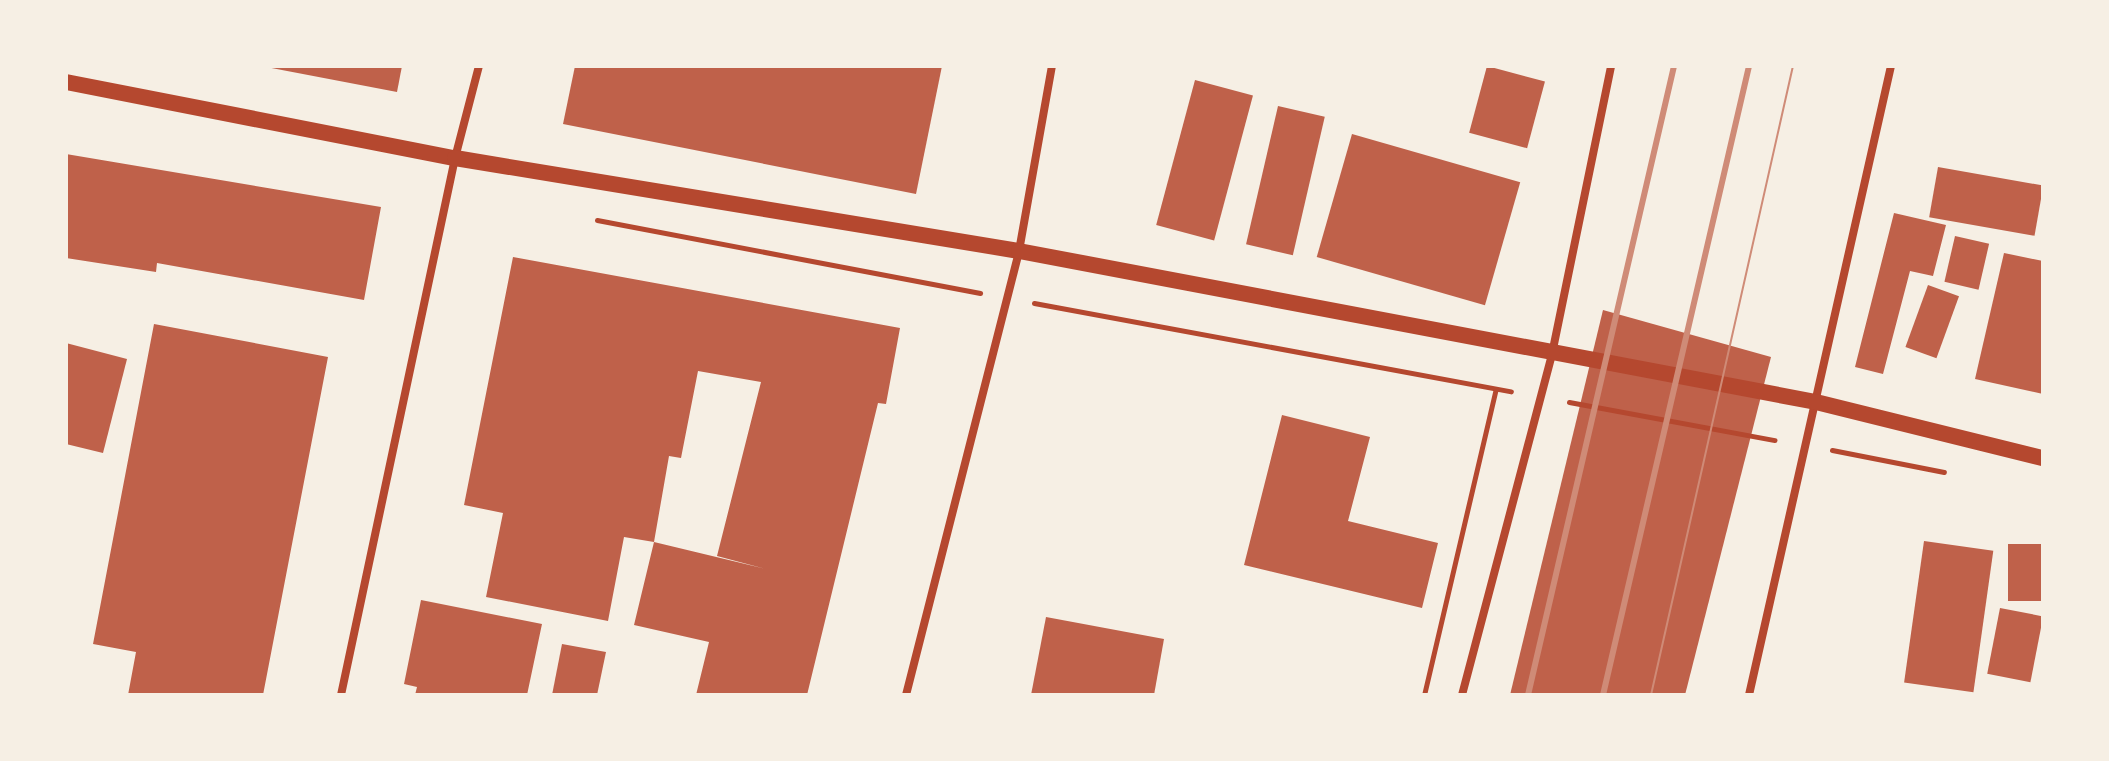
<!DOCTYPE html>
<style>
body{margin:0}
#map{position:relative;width:2109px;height:761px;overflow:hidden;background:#f6efe4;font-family:"Fira Sans",sans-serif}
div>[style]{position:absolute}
.building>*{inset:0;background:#bf614a;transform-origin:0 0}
.path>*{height:5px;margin:-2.5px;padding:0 2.5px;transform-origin:2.5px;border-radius:2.5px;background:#b5482f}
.minor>*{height:8px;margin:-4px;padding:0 4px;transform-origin:4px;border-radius:4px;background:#b5482f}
.secondary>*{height:16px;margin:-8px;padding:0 8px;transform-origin:8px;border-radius:8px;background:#b5482f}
.tram>*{height:2px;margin:-1px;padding:0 1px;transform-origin:1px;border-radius:1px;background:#cf8b77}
.rail>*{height:6px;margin:-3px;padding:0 3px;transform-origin:3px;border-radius:3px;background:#cf8b77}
span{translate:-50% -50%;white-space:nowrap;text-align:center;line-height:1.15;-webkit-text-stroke:6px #f6efe4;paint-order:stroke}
.frame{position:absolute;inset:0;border:68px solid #f6efe4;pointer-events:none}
</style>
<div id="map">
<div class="building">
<div style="clip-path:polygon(261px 66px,402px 66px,397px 92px)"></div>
<div style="clip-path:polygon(575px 66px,942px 66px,916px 194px,563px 124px)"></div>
<div style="left:1487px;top:66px;width:60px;height:69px;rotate:15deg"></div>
<div style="left:1195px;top:80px;width:60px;height:150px;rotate:15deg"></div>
<div style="left:1278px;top:106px;width:48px;height:142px;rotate:13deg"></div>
<div style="left:1352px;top:134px;width:175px;height:128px;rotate:16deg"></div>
<div style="clip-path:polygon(66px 154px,381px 207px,364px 300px,157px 263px,156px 272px,66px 258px)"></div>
<div style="left:1938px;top:167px;width:107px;height:51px;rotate:10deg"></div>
<div style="clip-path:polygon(1894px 213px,1946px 225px,1933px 276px,1910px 271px,1883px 374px,1855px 367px)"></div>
<div style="left:1955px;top:236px;width:35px;height:47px;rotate:13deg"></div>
<div style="clip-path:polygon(2004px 253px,2043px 261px,2043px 394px,1975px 379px)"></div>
<div style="clip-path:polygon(evenodd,513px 257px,900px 328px,886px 404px,878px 403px,807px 695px,696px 695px,709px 642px,634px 625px,654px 542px,624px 537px,608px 621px,486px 597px,503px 513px,464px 505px,513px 257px,698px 371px,761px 382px,717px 556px,766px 569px,654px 542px,669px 456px,681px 458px,698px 371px)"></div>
<div style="left:1928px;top:285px;width:33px;height:66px;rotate:20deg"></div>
<div style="clip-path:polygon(1603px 310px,1771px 357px,1685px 695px,1510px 695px)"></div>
<div style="clip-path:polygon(154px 324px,328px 357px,263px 695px,128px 695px,136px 652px,93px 644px)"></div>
<div style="clip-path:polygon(66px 343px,127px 359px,103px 453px,66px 444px)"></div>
<div style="clip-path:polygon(1282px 415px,1370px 437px,1348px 521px,1438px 543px,1422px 608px,1244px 565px)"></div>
<div style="left:1924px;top:541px;width:70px;height:143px;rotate:8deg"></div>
<div style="left:2008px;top:544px;width:35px;height:57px"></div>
<div style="clip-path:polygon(421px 600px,542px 624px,527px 695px,415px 695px,417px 687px,404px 684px)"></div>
<div style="left:2000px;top:608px;width:44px;height:67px;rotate:11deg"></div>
<div style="clip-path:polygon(1046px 617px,1164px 639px,1154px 695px,1031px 695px)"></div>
<div style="clip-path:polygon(562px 644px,606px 652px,597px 695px,552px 695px)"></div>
</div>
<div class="path">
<div style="left:597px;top:220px;width:390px;rotate:10.8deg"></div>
<div style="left:1034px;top:303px;width:485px;rotate:10.5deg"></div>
<div style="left:1569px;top:402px;width:209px;rotate:10.5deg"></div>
<div style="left:1832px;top:450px;width:114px;rotate:11.1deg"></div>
<div style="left:1424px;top:695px;width:314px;rotate:-76.8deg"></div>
</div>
<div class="minor">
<div style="left:341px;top:695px;width:549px;rotate:-78.01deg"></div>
<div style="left:455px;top:158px;width:95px;rotate:-75.4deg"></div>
<div style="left:906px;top:695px;width:458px;rotate:-75.7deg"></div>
<div style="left:1019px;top:251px;width:188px;rotate:-79.9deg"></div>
<div style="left:1462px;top:695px;width:353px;rotate:-75.2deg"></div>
<div style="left:1552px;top:354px;width:294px;rotate:-78.4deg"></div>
<div style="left:1749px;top:695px;width:645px;rotate:-77.28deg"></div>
</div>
<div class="secondary">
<div style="left:66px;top:82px;width:396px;rotate:11.1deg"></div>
<div style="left:455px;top:158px;width:572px;rotate:9.36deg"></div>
<div style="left:1019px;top:251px;width:811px;rotate:10.73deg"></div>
<div style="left:1816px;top:402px;width:234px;rotate:13.9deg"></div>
</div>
<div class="tram">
<div style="left:1651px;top:695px;width:645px;rotate:-77.28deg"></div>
</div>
<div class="rail">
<div style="left:1528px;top:695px;width:646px;rotate:-76.93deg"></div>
<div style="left:1603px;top:695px;width:646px;rotate:-76.93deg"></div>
</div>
<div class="frame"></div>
</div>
